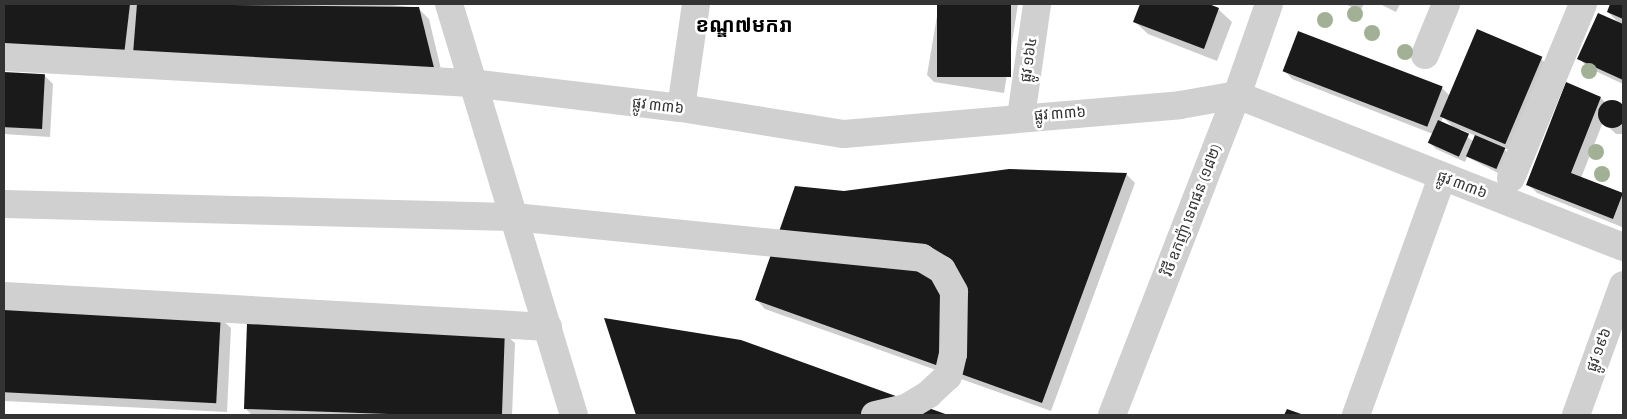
<!DOCTYPE html>
<meta charset="utf-8">
<style>
body{margin:0}
#map{position:relative;width:1627px;height:419px;overflow:hidden;background:#fff;font-family:"Alegreya Sans","Noto Sans Khmer",sans-serif}
div>[style]{position:absolute}
.shadow>*{inset:0;background:#0003}
.building>*{inset:0;background:#1a1a1a;transform-origin:0 0}
.round{border-radius:50%}
.minor>*{height:28px;margin:-14px;padding:0 14px;transform-origin:14px;border-radius:14px;background:#d0d0d0}
.trees>*{width:16px;height:16px;margin:-8px;border-radius:50%;background:#a2b095}
span{translate:-50% -50%;white-space:nowrap;text-align:center;line-height:1.15;-webkit-text-stroke:5px #fff;paint-order:stroke}
.street-label{font-size:15px;color:#333}
.district-label{font-size:20px;color:#000;font-weight:700}
.frame{position:absolute;inset:0;border:5px solid #333;pointer-events:none}
</style>
<div id="map">
<div class="shadow">
<div style="clip-path:polygon(4px 4px,384px 4px,418px 8px,429px 19px,445px 86px,4px 54px)"></div>
<div style="clip-path:polygon(939px 4px,1018px 4px,1004px 93px,934px 82px,927px 75px)"></div>
<div style="clip-path:polygon(1141px 4px,1205px 4px,1218px 9px,1232px 22px,1217px 61px,1148px 34px,1134px 21px)"></div>
<div style="clip-path:polygon(1345px 4px,1364px 4px,1360px 11px)"></div>
<div style="clip-path:polygon(1380px 4px,1400px 4px,1396px 12px)"></div>
<div style="clip-path:polygon(1612px 4px,1623px 4px,1623px 84px,1587px 67px,1579px 58px,1620px 24px,1608px 12px)"></div>
<div style="clip-path:polygon(evenodd,1299px 32px,1442px 88px,1450px 96px,1541px 59px,1550px 67px,1514px 152px,1502px 147px,1510px 155px,1502px 175px,1467px 157px,1465px 162px,1436px 149px,1429px 142px,1433px 134px,1292px 79px,1284px 70px,1299px 32px,1443px 117px,1454px 128px,1441px 122px,1443px 117px,1299px 32px,1460px 129px,1476px 136px,1473px 141px,1459px 131px,1460px 129px)"></div>
<div style="clip-path:polygon(4px 73px,44px 75px,53px 84px,50px 137px,4px 134px)"></div>
<div style="clip-path:polygon(1601px 98px,1608px 105px,1616px 101px,1623px 104px,1623px 134px,1616px 134px,1603px 122px,1581px 178px,1623px 195px,1622px 227px,1537px 193px,1528px 184px)"></div>
<div style="clip-path:polygon(1126px 174px,1135px 183px,1051px 411px,765px 309px,757px 300px,844px 192px)"></div>
<div style="clip-path:polygon(4px 308px,220px 318px,231px 328px,227px 412px,4px 401px)"></div>
<div style="clip-path:polygon(606px 320px,741px 341px,945px 415px,637px 415px)"></div>
<div style="clip-path:polygon(504px 333px,515px 343px,512px 415px,252px 415px,245px 408px)"></div>
</div>
<div class="building">
<div style="clip-path:polygon(4px 4px,130px 4px,124px 55px,4px 45px)"></div>
<div style="clip-path:polygon(137px 4px,419px 7px,436px 76px,133px 54px)"></div>
<div style="left:937px;top:4px;width:74px;height:73px"></div>
<div style="clip-path:polygon(1140px 4px,1209px 4px,1219px 8px,1204px 49px,1133px 22px)"></div>
<div style="clip-path:polygon(1610px 4px,1623px 4px,1623px 19px,1607px 12px)"></div>
<div style="clip-path:polygon(1598px 13px,1623px 24px,1623px 80px,1577px 59px)"></div>
<div style="left:1477px;top:29px;width:71px;height:95px;rotate:23deg"></div>
<div style="left:1298px;top:31px;width:155px;height:43px;rotate:21deg"></div>
<div style="left:4px;top:72px;width:41px;height:55px;rotate:3deg"></div>
<div style="clip-path:polygon(1566px 82px,1601px 97px,1571px 173px,1623px 193px,1613px 219px,1526px 185px)"></div>
<div class="round" style="left:1598px;top:100px;width:28px;height:28px"></div>
<div style="left:1438px;top:120px;width:34px;height:25px;rotate:24deg"></div>
<div style="left:1475px;top:135px;width:33px;height:23px;rotate:23deg"></div>
<div style="clip-path:polygon(1009px 169px,1127px 173px,1042px 403px,755px 300px,795px 186px,844px 191px)"></div>
<div style="left:4px;top:306px;width:217px;height:86px;rotate:3deg"></div>
<div style="clip-path:polygon(604px 318px,741px 340px,948px 415px,636px 415px)"></div>
<div style="left:247px;top:323px;width:258px;height:86px;rotate:2deg"></div>
<div style="clip-path:polygon(1287px 409px,1304px 415px,1284px 415px)"></div>
</div>
<div class="minor">
<div style="left:449px;top:4px;width:430px;rotate:73.1deg"></div>
<div style="left:1425px;top:55px;width:55px;rotate:-67.6deg"></div>
<div style="left:4px;top:57px;width:468px;rotate:3.2deg"></div>
<div style="left:471px;top:83px;width:211px;rotate:6.8deg"></div>
<div style="left:681px;top:108px;width:165px;rotate:9.1deg"></div>
<div style="left:844px;top:134px;width:337px;rotate:-4.9deg"></div>
<div style="left:1180px;top:105px;width:58px;rotate:-10deg"></div>
<div style="left:1237px;top:95px;width:415px;rotate:21.5deg"></div>
<div style="left:681px;top:108px;width:105px;rotate:-81.8deg"></div>
<div style="left:1021px;top:117px;width:114px;rotate:-81.9deg"></div>
<div style="left:1511px;top:178px;width:188px;rotate:-67.5deg"></div>
<div style="left:4px;top:204px;width:510px;rotate:1.46deg"></div>
<div style="left:514px;top:217px;width:410px;rotate:5.7deg"></div>
<div style="left:922px;top:258px;width:23px;rotate:31deg"></div>
<div style="left:942px;top:270px;width:25px;rotate:61deg"></div>
<div style="left:954px;top:292px;width:62px;rotate:90.9deg"></div>
<div style="left:953px;top:354px;width:23px;rotate:103deg"></div>
<div style="left:948px;top:376px;width:26px;rotate:137deg"></div>
<div style="left:929px;top:394px;width:27px;rotate:149deg"></div>
<div style="left:906px;top:408px;width:32px;rotate:167deg"></div>
<div style="left:4px;top:296px;width:545px;rotate:3.26deg"></div>
<div style="left:1112px;top:415px;width:344px;rotate:-68.7deg"></div>
<div style="left:1237px;top:95px;width:96px;rotate:-70.6deg"></div>
<div style="left:1356px;top:415px;width:253px;rotate:-70.1deg"></div>
<div style="left:1576px;top:415px;width:138px;rotate:-70.1deg"></div>
</div>
<div class="trees">
<div style="left:1355px;top:14px"></div>
<div style="left:1325px;top:20px"></div>
<div style="left:1372px;top:33px"></div>
<div style="left:1405px;top:52px"></div>
<div style="left:1589px;top:71px"></div>
<div style="left:1596px;top:152px"></div>
<div style="left:1602px;top:174px"></div>
</div>
<div class="street-label">
<span style="left:1029px;top:60px;rotate:-82deg">ផ្លូវ ១៦៤</span>
<span style="left:658px;top:106px;rotate:7deg">ផ្លូវ ៣៣៦</span>
<span style="left:1060px;top:114px;rotate:-4deg">ផ្លូវ ៣៣៦</span>
<span style="left:1462px;top:185px;rotate:21deg">ផ្លូវ ៣៣៦</span>
<span style="left:1192px;top:210px;rotate:-69deg">វិថី ឧកញ៉ា ទេពផន (១៨២)</span>
<span style="left:1599px;top:350px;rotate:-70deg">ផ្លូវ ១៩៦</span>
</div>
<div class="district-label">
<span style="left:744px;top:26px">ខណ្ឌ៧មករា</span>
</div>
<div class="frame"></div>
</div>
